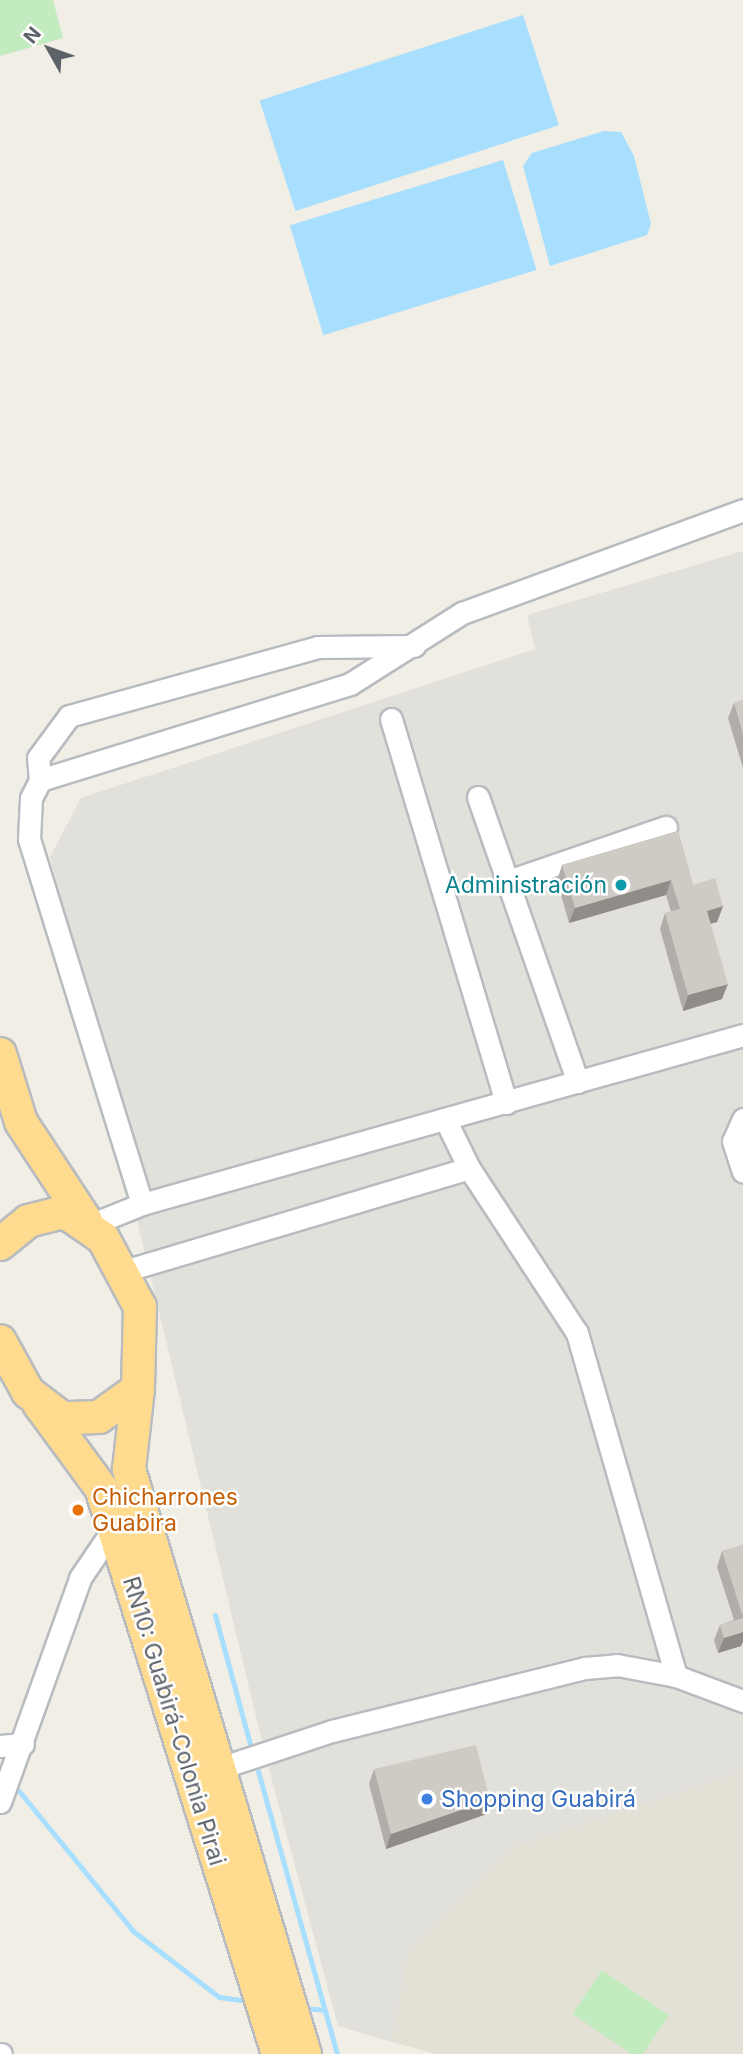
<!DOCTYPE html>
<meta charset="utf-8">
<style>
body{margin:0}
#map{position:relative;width:743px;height:2054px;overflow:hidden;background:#f1eee6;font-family:Inter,sans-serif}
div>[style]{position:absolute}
.industrial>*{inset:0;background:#e2e0da}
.education>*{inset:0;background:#e3e0d6}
.green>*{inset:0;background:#c3ebc0;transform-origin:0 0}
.water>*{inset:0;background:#a8dfff;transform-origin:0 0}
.stream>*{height:5px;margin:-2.5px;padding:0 2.5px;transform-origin:2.5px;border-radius:2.5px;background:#a8dfff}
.roads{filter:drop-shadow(2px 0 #b8bcc0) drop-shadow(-2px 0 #b8bcc0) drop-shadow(0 2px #b8bcc0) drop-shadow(0 -2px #b8bcc0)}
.minor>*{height:21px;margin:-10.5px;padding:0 10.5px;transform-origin:10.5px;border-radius:10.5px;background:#fff}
.highway>*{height:32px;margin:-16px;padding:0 16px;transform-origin:16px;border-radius:16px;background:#ffdb8f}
.wall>*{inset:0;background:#b1aea9}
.shaded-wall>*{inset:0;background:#908d89}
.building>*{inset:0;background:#cecac4}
.dots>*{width:19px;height:19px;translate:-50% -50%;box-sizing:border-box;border:4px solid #fff;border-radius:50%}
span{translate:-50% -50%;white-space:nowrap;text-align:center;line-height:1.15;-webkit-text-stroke:5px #fff;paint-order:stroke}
.culture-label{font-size:23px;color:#0d838f}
.right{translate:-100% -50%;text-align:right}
.food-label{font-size:23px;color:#c56008}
.left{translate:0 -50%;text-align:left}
.street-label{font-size:23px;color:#5d6268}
.shop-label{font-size:23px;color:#366cbe}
.north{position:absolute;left:14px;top:14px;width:70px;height:70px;-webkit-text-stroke:5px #fff;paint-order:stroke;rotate:310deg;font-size:19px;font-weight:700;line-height:28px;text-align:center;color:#5d6268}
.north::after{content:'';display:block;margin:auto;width:24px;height:32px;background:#5d6268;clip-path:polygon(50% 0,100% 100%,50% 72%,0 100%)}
</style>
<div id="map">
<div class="industrial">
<div style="clip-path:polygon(743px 551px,743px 1772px,514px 1847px,409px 1951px,392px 2042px,338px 2026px,265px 1754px,50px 857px,81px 798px,535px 649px,527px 615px)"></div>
</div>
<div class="education">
<div style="clip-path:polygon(743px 1772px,743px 2054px,436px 2054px,392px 2042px,409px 1951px,514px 1847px)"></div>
</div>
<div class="green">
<div style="clip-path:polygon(0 0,53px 0,63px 38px,0 56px)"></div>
<div style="left:602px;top:1970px;width:81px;height:53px;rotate:34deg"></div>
</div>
<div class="water">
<div style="left:523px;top:15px;width:116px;height:277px;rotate:72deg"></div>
<div style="clip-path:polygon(604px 131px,621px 132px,634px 156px,651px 224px,647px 235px,550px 266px,523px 166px,532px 153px)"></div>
<div style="left:503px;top:160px;width:115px;height:223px;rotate:73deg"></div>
</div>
<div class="stream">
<div style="left:215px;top:1615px;width:134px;rotate:74.8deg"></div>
<div style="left:258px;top:1771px;width:294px;rotate:74.4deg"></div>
<div style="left:19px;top:1791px;width:181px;rotate:50.8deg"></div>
<div style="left:133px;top:1931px;width:108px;rotate:37.5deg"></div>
<div style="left:219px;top:1997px;width:22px;rotate:8deg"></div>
<div style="left:303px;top:2008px;width:21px;rotate:5deg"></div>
</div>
<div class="roads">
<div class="minor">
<div style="left:391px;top:719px;width:401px;rotate:73.3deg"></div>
<div style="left:40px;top:780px;width:22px;rotate:-95deg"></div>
<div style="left:38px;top:758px;width:52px;rotate:-53.6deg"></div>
<div style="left:69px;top:716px;width:258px;rotate:-15.5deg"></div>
<div style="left:318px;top:647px;width:96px;rotate:-0.6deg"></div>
<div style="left:478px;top:797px;width:302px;rotate:70.7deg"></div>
<div style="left:508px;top:881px;width:167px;rotate:-18.9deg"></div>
<div style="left:445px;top:1119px;width:55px;rotate:63.9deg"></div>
<div style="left:469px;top:1168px;width:197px;rotate:56.8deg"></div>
<div style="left:577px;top:1333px;width:357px;rotate:73.9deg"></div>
<div style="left:743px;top:1119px;width:24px;rotate:114deg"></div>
<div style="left:733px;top:1141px;width:32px;rotate:72deg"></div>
<div style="left:142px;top:1204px;width:382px;rotate:-107.2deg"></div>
<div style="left:29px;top:839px;width:41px;rotate:-87.2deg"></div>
<div style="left:31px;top:798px;width:20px;rotate:-63deg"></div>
<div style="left:40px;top:780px;width:325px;rotate:-17.2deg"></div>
<div style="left:350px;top:684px;width:133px;rotate:-32.4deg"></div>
<div style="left:462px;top:613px;width:299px;rotate:-20.1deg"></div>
<div style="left:90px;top:1225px;width:56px;rotate:-22deg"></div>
<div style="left:142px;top:1204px;width:624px;rotate:-15.71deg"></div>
<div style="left:124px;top:1271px;width:360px;rotate:-16.6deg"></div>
<div style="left:0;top:1746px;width:23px;rotate:-5deg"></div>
<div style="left:220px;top:1768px;width:118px;rotate:-18.3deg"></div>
<div style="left:332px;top:1731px;width:261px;rotate:-14deg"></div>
<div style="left:585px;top:1668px;width:32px;rotate:-5deg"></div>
<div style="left:617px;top:1665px;width:60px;rotate:10.6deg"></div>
<div style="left:676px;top:1676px;width:72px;rotate:20.5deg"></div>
<div style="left:0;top:1802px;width:238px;rotate:-70.3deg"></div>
<div style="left:80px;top:1578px;width:60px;rotate:-55.8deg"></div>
<div style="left:0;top:2054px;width:1px"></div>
</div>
<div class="highway">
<div style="left:0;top:1054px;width:71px;rotate:72.8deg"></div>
<div style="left:21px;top:1122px;width:118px;rotate:56.7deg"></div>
<div style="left:0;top:1244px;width:36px;rotate:-39deg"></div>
<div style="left:28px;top:1221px;width:38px;rotate:-14deg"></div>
<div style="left:65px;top:1212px;width:46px;rotate:34.4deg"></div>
<div style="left:103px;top:1238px;width:78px;rotate:61.8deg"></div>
<div style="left:140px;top:1307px;width:82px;rotate:91.4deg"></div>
<div style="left:138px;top:1389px;width:48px;rotate:144.3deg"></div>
<div style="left:99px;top:1417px;width:37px;rotate:178deg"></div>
<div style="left:62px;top:1418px;width:43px;rotate:-142.6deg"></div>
<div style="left:28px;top:1392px;width:58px;rotate:-118.8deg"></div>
<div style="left:138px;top:1389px;width:81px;rotate:96.4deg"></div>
<div style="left:129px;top:1469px;width:611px;rotate:73.26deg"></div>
<div style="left:39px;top:1404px;width:104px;rotate:53.6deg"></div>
<div style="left:101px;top:1488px;width:593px;rotate:72.63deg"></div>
</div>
</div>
<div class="wall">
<div style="clip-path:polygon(743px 700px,743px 768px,728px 718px,734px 703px)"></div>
<div style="clip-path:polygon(678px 831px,693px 885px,723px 906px,717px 922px,710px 924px,722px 999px,683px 1011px,660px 929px,665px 913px,671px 912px,666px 895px,569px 923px,557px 881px,562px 865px)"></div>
<div style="clip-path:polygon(743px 1545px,743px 1641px,741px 1646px,718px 1653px,714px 1640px,720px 1625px,734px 1620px,717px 1567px,722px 1551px)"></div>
<div style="clip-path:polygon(374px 1769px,484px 1815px,386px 1849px,369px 1784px)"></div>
</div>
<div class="shaded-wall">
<div style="clip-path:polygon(671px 880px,666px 895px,569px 923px,575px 908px)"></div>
<div style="clip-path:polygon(723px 906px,717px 922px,701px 926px,707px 911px)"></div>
<div style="clip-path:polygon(728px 984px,722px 999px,683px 1011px,688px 995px)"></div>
<div style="clip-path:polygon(743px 1632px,743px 1641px,741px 1646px,718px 1653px,724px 1638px)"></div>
<div style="clip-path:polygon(490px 1800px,484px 1815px,386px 1849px,391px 1834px)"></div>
</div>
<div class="building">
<div style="clip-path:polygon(743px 700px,743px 734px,734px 703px)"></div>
<div style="clip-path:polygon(678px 831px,693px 885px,715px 878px,723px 906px,707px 911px,728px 984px,688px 995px,665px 913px,680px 909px,671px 880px,575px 908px,562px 865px)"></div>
<div style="clip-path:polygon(743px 1545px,743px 1614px,742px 1614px,722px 1551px)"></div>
<div style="clip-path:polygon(743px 1618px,743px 1632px,724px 1638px,720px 1625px)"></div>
<div style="clip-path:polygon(476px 1745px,490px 1800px,391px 1834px,374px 1769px)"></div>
</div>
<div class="dots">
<div style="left:621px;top:885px;background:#0f9aa8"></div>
<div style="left:78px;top:1510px;background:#e8710a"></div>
<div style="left:427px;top:1799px;background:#3f7fe0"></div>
</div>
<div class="culture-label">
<span class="right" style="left:607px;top:885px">Administración</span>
</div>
<div class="food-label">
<span class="left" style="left:92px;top:1510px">Chicharrones<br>Guabira</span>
</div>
<div class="street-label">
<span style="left:174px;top:1721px;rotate:73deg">RN10: Guabirá-Colonia Pirai</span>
</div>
<div class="shop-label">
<span class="left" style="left:441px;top:1799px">Shopping Guabirá</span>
</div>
<div class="north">N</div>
</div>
